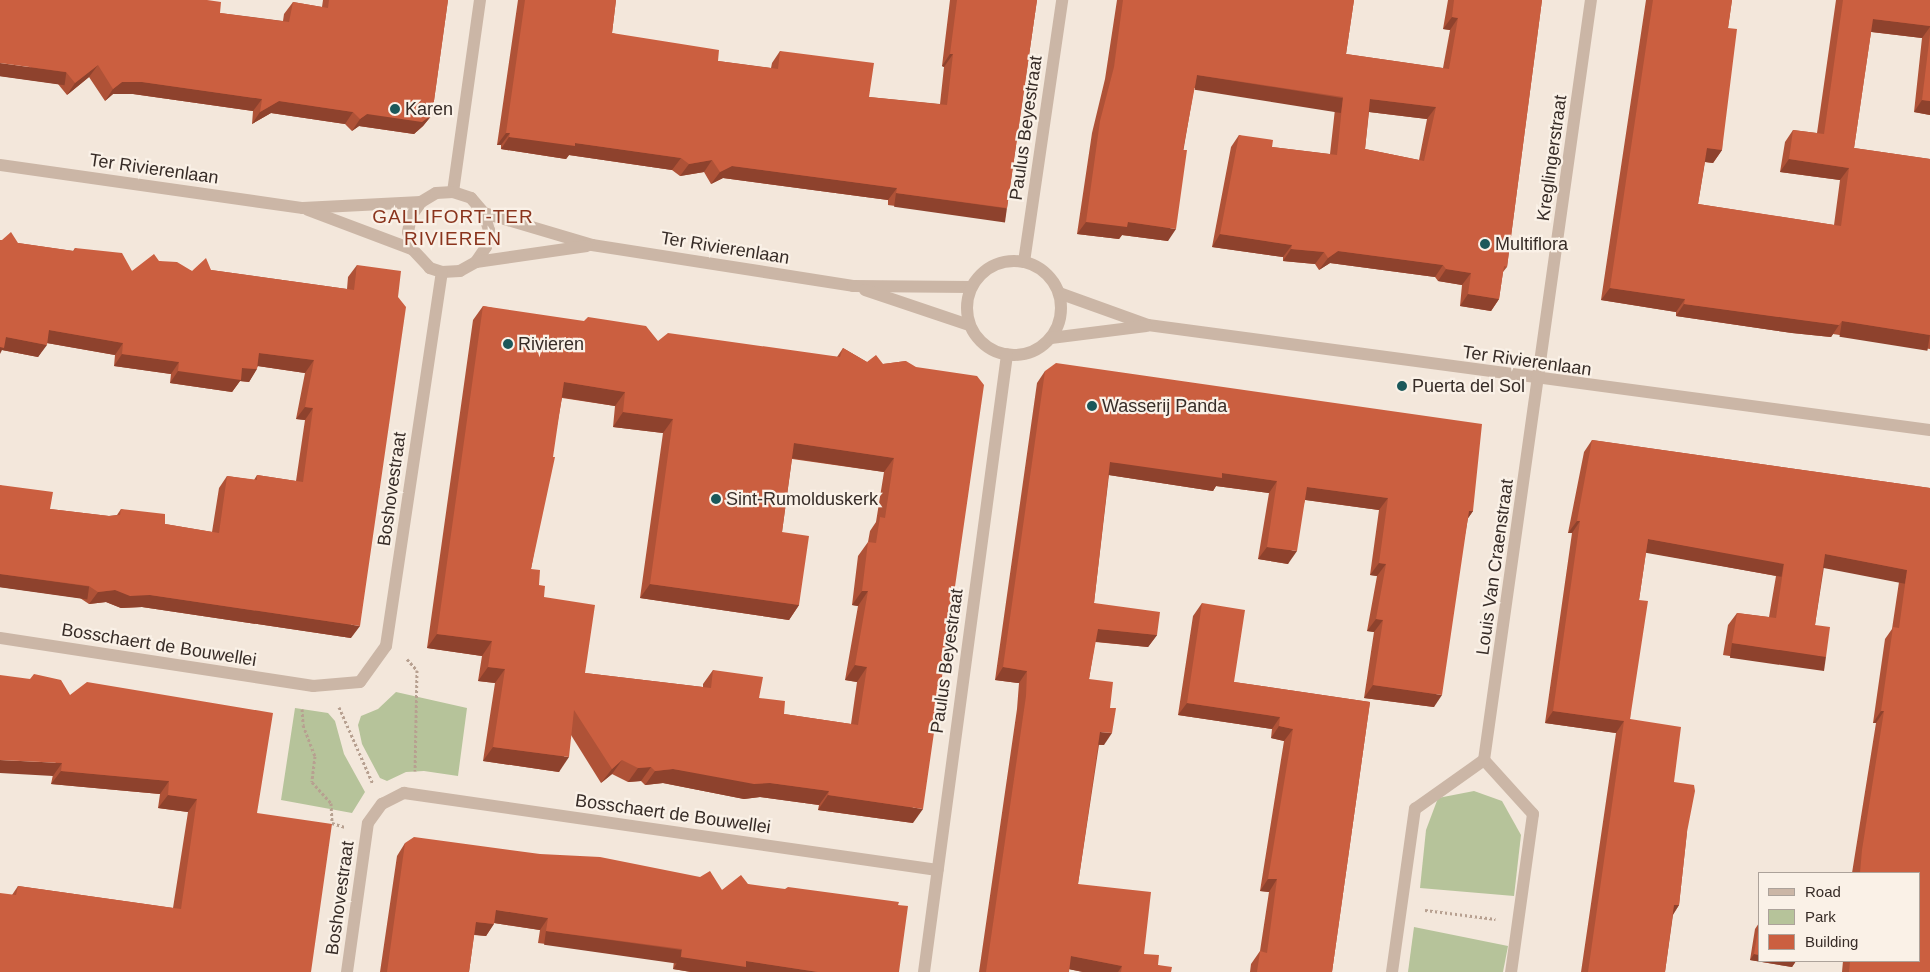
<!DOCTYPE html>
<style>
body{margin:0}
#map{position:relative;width:1930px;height:972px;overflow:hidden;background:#f3e7db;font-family:Helvetica,sans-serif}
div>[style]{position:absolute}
.green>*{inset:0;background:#b6c39a}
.path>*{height:3px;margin-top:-1.5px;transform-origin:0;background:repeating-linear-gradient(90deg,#b7a090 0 2.5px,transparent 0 5px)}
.street>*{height:12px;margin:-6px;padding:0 6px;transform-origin:6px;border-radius:6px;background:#cbb6a6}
.street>.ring{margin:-6px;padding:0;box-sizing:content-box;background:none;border:12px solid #cbb6a6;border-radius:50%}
.wall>*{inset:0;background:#af5237}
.shaded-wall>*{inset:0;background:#8e422d;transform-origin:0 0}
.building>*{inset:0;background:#cb5f40}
.dots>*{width:14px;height:14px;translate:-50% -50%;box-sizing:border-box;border:2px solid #faf1e7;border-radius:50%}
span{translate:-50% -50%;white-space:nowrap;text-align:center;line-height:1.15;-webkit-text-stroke:4.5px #faf1e7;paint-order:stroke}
.poi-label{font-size:18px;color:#372c27}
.left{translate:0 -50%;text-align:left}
.street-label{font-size:18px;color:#372c27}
.neighbourhood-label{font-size:19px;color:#8a341d;letter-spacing:1px}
.legend{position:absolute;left:1758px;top:872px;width:162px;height:90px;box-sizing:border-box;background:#faf1e7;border:1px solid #aca29a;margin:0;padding:6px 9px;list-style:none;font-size:15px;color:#372c27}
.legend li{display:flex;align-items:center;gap:10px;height:25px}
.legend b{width:25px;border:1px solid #aca29a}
</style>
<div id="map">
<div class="green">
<div style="clip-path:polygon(396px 692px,467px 708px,458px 776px,424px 771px,406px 772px,387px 781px,380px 778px,362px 744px,358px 725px,361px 716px,378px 709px)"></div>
<div style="clip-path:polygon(295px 708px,328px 713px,335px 721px,344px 754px,365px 792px,352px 813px,281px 800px)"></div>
<div style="clip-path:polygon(1474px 791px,1502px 801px,1521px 835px,1514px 896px,1420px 888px,1426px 830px,1438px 798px)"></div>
<div style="clip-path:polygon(1414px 927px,1508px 946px,1503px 972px,1408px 972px)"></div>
</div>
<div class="path">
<div style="left:407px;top:659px;width:15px;rotate:48deg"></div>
<div style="left:417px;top:670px;width:101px;rotate:91.1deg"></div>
<div style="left:339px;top:707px;width:84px;rotate:66.2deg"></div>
<div style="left:302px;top:709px;width:16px;rotate:86deg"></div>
<div style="left:303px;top:725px;width:33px;rotate:69deg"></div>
<div style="left:315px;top:756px;width:26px;rotate:97deg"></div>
<div style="left:312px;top:782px;width:28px;rotate:48deg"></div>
<div style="left:331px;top:803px;width:20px;rotate:87deg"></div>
<div style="left:332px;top:823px;width:14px;rotate:17deg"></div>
<div style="left:1425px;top:910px;width:71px;rotate:7.3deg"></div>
</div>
<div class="street">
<div style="left:0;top:165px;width:306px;rotate:8.1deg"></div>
<div style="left:303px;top:208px;width:118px;rotate:-2.9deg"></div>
<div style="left:453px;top:192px;width:194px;rotate:-82deg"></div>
<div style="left:308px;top:210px;width:111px;rotate:20.6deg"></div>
<div style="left:484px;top:213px;width:18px;rotate:74deg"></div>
<div style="left:489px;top:230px;width:17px;rotate:100deg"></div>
<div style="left:486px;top:247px;width:18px;rotate:124deg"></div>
<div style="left:476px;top:262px;width:18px;rotate:151deg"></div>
<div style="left:460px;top:271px;width:18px;rotate:177deg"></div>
<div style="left:442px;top:272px;width:13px;rotate:-162deg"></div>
<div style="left:430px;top:268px;width:26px;rotate:-133deg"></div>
<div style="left:412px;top:249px;width:17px;rotate:-103deg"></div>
<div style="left:408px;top:232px;width:16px;rotate:-79deg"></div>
<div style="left:411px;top:216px;width:17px;rotate:-54deg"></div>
<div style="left:421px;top:202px;width:17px;rotate:-31deg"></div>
<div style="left:436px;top:193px;width:17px;rotate:-3deg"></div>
<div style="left:453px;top:192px;width:19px;rotate:18deg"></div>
<div style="left:471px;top:198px;width:20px;rotate:49deg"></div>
<div style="left:484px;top:213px;width:113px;rotate:16.5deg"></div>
<div style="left:592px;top:245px;width:264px;rotate:8.9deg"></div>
<div style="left:853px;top:286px;width:118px;rotate:0.5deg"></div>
<div class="ring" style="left:967px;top:261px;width:82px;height:82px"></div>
<div style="left:476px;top:262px;width:112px;rotate:-8.2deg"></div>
<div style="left:1024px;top:262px;width:265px;rotate:-81.7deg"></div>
<div style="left:865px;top:290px;width:110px;rotate:18.6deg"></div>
<div style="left:1059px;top:293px;width:95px;rotate:19.8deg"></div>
<div style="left:1148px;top:325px;width:789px;rotate:7.65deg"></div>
<div style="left:1051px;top:338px;width:96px;rotate:-7.2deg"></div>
<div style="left:0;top:638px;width:317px;rotate:8.7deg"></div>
<div style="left:313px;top:686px;width:47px;rotate:-4.9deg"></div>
<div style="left:360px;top:682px;width:44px;rotate:-54.2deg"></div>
<div style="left:386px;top:646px;width:378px;rotate:-81.5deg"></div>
<div style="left:1484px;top:760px;width:73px;rotate:47.8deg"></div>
<div style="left:1533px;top:814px;width:160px;rotate:97.9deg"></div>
<div style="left:347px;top:972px;width:150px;rotate:-82deg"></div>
<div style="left:368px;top:823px;width:24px;rotate:-54deg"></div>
<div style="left:382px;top:804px;width:25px;rotate:-27deg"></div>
<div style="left:404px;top:793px;width:539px;rotate:8.22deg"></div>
<div style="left:924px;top:972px;width:623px;rotate:-82.34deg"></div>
<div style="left:1392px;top:972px;width:165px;rotate:-82deg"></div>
<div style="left:1415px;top:809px;width:85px;rotate:-35.4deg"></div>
<div style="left:1484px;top:760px;width:767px;rotate:-81.99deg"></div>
</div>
<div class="wall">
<div style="clip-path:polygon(323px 0,448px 0,432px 115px,423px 126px,414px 134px,359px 126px,352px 131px,345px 124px,271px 113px,252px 124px,253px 111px,133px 94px,113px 94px,105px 101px,89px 77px,67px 95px,58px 84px,0 76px,220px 13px,283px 21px,284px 14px,293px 2px,322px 7px)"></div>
<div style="clip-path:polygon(518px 0,616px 0,612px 33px,718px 61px,771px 68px,772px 63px,780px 51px,869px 97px,940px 104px,944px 67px,942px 66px,950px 0,1037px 0,1007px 208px,999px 220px,888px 205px,888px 200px,723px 178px,711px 184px,704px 172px,680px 176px,672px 170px,569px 155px,566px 159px,501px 149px,501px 145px,497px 145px)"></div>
<div style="clip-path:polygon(evenodd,1117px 0,1354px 0,1346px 54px,1443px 68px,1450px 30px,1443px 29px,1448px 0,1542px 0,1507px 267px,1503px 272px,1499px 299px,1491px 311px,1460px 306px,1462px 285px,1438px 281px,1435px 277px,1330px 263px,1319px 270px,1315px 264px,1283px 261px,1283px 257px,1212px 247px,1231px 147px,1239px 135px,1272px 147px,1330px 154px,1335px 109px,1194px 88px,1168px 241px,1122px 235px,1119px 239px,1077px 234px,1092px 133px,1105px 79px,1117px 0,1369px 112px,1427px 119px,1419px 160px,1365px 149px,1369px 112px)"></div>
<div style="clip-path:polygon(1646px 0,1732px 0,1728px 28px,1722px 150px,1713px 163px,1705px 162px,1698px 204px,1834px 225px,1840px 180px,1780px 172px,1785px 142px,1793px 130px,1817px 133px,1836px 0,1930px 0,1930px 115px,1914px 112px,1922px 38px,1871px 32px,1854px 148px,1930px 159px,1930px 349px,1833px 334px,1831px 337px,1792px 333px,1676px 316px,1676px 312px,1601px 300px)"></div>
<div style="clip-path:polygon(18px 243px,73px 251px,75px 248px,132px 271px,159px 261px,192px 271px,211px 270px,347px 289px,348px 277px,357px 265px,351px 638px,142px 607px,121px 608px,106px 602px,89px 604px,80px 598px,0 587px,0 485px,50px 509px,109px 516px,117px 515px,121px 509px,165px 524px,212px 532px,219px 488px,227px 476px,254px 480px,257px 475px,296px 481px,305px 420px,296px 419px,305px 373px,258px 366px,249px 382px,240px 381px,232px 392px,170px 383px,171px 374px,114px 366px,115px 355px,47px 343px,38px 357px,2px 350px)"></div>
<div style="clip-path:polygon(evenodd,483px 306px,658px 341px,837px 357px,843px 348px,867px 362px,883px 364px,906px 361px,913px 823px,818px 810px,819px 805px,760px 797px,744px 799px,663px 783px,645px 785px,641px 781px,628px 782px,612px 774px,601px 783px,571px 735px,559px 772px,483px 761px,495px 683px,478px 681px,482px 656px,427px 648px,473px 320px,483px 306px,562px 398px,615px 406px,613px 427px,663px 433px,640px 598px,789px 620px,799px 605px,782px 532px,792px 459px,884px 472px,876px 522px,870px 531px,868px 542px,858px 556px,852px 605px,858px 606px,845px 680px,857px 682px,851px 724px,784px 714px,759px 698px,713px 670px,703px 684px,703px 687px,585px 673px,544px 597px,531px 569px,562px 398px)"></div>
<div style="clip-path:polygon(1045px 371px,1473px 511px,1468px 518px,1434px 707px,1364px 698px,1374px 632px,1367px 631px,1377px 576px,1370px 575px,1379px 510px,1305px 500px,1288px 564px,1258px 559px,1269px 493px,1216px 486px,1213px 491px,1109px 475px,1094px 603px,1157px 635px,1148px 647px,1095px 642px,1089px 679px,1104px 745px,1099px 745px,1078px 884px,1144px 954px,1158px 965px,1171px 972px,1083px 972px,1069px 969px,1069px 972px,979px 972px,1017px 709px,1019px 683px,995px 680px,1037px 383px)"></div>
<div style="clip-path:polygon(1592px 440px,1930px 488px,1930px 972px,1842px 972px,1843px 961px,1919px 961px,1919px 873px,1852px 873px,1876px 723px,1873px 723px,1885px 639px,1892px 629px,1899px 582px,1824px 567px,1815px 625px,1818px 669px,1723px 655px,1728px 625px,1737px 613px,1769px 617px,1776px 576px,1646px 552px,1639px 600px,1630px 719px,1674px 782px,1687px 832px,1679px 905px,1673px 915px,1665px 972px,1581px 972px,1616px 733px,1545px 723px,1572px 533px,1568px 533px,1584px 452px)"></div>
<div style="clip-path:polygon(1202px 603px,1234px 682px,1370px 702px,1332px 972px,1250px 972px,1251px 964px,1260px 951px,1269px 892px,1260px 891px,1284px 741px,1271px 738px,1272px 729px,1178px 715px,1193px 616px)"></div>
<div style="clip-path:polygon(70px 695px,257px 813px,311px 972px,12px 895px,18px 886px,173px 908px,188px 812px,158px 808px,160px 794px,51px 784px)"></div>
<div style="clip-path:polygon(405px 843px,722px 890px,748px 884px,899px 972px,691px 972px,673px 969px,674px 961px,538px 943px,540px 930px,494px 923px,486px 936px,474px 935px,469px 972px,380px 972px,397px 856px)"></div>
<div style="clip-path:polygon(1759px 923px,1759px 961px,1796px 961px,1792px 967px,1750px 960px,1755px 929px)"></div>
</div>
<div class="shaded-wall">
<div style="clip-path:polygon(1452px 17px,1458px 18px,1450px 30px,1443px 29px)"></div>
<div style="clip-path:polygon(1873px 19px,1930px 26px,1930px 27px,1922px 38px,1864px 31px)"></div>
<div style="clip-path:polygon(950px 54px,953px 54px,944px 67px,942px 66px)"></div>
<div style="left:0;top:63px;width:67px;height:13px;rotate:8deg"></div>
<div style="clip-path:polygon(98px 65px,89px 77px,67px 95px,75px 83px)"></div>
<div style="left:1197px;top:75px;width:148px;height:15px;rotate:9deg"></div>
<div style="clip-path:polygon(122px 82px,142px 82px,262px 99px,253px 111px,133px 94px,113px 94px,105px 101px,113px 89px)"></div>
<div style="clip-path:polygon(1370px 99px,1436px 107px,1427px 119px,1361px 111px)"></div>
<div style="clip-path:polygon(1922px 100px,1930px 101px,1930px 115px,1914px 112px)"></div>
<div style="clip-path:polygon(279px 101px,353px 112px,345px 124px,271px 113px,252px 124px,260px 112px)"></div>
<div style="clip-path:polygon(367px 114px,432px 115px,423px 126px,414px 134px,359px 126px,352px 131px,360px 119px)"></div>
<div style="clip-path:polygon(506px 133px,510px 133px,501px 145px,497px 145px)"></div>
<div style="clip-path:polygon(509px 137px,575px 143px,681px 158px,672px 170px,569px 155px,566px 159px,501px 149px)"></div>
<div style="clip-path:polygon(1707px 148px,1722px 150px,1713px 163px,1698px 161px)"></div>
<div style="clip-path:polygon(1789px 159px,1849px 168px,1840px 180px,1780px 172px)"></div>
<div style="clip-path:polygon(712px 160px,704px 172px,680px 176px,689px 164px)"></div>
<div style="clip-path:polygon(732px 166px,897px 188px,888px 200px,723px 178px,711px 184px,720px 172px)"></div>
<div style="left:896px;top:193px;width:112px;height:14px;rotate:8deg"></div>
<div style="clip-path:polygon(1086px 222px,1128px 222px,1176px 229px,1168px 241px,1122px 235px,1119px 239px,1077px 234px)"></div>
<div style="clip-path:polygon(1220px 234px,1292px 245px,1283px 257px,1212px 247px)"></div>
<div style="clip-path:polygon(1291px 249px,1324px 252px,1315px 264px,1283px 261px)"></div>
<div style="clip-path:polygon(1338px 251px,1443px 265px,1435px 277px,1330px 263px,1319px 270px,1328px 258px)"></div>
<div style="clip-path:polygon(1446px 269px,1471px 273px,1462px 285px,1438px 281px)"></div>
<div style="clip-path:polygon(1610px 288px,1685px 299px,1676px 312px,1601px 300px)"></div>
<div style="clip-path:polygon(1468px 294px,1499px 299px,1491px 311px,1460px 306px)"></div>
<div style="clip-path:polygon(1684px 304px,1839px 325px,1831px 337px,1792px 333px,1676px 316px)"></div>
<div style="left:1842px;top:321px;width:89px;height:16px;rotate:9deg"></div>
<div style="clip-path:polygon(49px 330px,123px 343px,115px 355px,41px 342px)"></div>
<div style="clip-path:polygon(6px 337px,47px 345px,38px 357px,2px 350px,0 354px,0 345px)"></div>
<div style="clip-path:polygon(259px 353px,314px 360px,305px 373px,251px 365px)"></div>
<div style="clip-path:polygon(122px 354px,179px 362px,171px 374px,114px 366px)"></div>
<div style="clip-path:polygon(242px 368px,257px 369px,249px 382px,240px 381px,232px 392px,170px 383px,178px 371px)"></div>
<div style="clip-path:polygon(564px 382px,625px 392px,615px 406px,554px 396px)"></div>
<div style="clip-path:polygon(305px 407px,313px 408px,305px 420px,296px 419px)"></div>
<div style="clip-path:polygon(623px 412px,673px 419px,663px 433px,613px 427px)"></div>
<div style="clip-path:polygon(794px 443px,894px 458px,884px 472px,784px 457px)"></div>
<div style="clip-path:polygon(1110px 462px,1222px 473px,1277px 481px,1269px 493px,1216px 486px,1213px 491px,1102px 474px)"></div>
<div style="clip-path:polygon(1307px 487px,1388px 498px,1379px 510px,1299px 499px)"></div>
<div style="clip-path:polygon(1469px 511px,1473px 511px,1464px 524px)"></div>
<div style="clip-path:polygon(1577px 521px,1580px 521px,1572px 533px,1568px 533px)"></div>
<div style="left:1648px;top:539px;width:138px;height:14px;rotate:10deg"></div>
<div style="clip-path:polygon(1267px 547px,1297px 551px,1288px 564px,1258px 559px)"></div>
<div style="left:1825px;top:554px;width:84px;height:14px;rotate:11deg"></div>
<div style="clip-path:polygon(1379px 563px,1386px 564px,1377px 576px,1370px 575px)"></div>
<div style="left:0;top:574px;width:90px;height:13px;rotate:8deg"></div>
<div style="clip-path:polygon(650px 584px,799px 605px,789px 620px,640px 598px)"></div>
<div style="clip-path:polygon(115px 590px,150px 595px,360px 626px,351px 638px,142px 607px,121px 608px,106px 602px,89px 604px,98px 592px)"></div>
<div style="clip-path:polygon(862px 591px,868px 591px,858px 606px,852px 605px)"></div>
<div style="clip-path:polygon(1376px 619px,1383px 620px,1374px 632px,1367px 631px)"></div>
<div style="clip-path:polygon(1098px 629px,1157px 635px,1148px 647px,1089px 641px)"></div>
<div style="clip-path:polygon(437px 634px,492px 641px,482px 656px,427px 648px)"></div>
<div style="left:1732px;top:643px;width:95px;height:15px;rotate:8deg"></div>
<div style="clip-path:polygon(855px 665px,867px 667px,857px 682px,845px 680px)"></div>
<div style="clip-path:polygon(488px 667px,505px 669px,495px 683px,478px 681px)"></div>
<div style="clip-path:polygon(1003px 667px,1027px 671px,1019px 683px,995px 680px)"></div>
<div style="clip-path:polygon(1373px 685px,1442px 695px,1434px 707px,1364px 698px)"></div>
<div style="clip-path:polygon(1187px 703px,1280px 717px,1272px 729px,1178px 715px)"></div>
<div style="clip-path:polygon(1553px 711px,1624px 721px,1616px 733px,1545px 723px)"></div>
<div style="clip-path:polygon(1881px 711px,1884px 711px,1876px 723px,1873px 723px)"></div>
<div style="clip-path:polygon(1279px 726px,1293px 729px,1284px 741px,1271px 738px)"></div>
<div style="clip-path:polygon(1100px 732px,1112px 733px,1104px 745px,1092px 744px)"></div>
<div style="clip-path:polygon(493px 747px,569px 757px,559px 772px,483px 761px)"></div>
<div style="clip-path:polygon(0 760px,62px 763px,53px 776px,0 773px)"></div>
<div style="clip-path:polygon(622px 760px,612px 774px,601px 783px,612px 769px)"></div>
<div style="clip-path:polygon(651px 767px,641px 781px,628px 782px,638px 768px)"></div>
<div style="clip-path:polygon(673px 769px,770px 783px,829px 791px,819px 805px,760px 797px,744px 799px,663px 783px,645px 785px,655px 771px)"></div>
<div style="clip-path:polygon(61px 771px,169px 781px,160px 794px,51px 784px)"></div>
<div style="clip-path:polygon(168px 795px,197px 799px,188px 812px,158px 808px)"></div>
<div style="clip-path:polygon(828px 795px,923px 809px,913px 823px,818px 810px)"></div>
<div style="clip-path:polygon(1268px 879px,1277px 879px,1269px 892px,1260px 891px)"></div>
<div style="clip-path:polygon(1674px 905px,1679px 905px,1671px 917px)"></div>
<div style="clip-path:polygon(496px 910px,548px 918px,540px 930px,488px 922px)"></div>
<div style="clip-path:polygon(476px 922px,494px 924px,486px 936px,468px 934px)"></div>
<div style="left:546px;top:931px;width:137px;height:14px;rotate:8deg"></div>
<div style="clip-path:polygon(1754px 954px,1759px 955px,1759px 961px,1796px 961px,1792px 967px,1750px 960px)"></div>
<div style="clip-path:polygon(1071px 956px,1122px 966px,1118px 972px,1083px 972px,1063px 968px)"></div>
<div style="clip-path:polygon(681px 957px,746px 961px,818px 972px,691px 972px,673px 969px)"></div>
</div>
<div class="building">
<div style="clip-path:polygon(0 0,207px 0,221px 2px,220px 13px,289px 22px,293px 2px,328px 8px,329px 0,448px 0,432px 115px,422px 122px,367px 114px,360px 119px,353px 112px,279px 101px,260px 112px,262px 99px,142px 82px,122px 82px,113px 89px,98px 65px,75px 83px,66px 72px,0 63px)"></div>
<div style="clip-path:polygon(525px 0,616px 0,612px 33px,719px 50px,718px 61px,778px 69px,780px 51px,874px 63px,869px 97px,947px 105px,953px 54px,950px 54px,957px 0,1037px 0,1007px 208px,896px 193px,897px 188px,732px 166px,720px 172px,712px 160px,689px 164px,681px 158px,575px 143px,575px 146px,509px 137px,510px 133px,506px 133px)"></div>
<div style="clip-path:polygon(evenodd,1123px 0,1354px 0,1346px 54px,1449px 69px,1458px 18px,1452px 17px,1454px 0,1542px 0,1507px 267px,1504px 266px,1499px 299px,1468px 294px,1471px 273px,1446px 269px,1443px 265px,1338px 251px,1328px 258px,1324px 252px,1291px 249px,1292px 245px,1220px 234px,1239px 135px,1273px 140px,1272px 147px,1337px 155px,1343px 97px,1197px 75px,1183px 150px,1187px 150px,1176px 229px,1128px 222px,1127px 227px,1086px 222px,1100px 121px,1114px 67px,1123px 0,1370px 99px,1436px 107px,1424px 161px,1365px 149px,1370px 99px)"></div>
<div style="clip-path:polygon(1653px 0,1732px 0,1728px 28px,1737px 29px,1722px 150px,1707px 148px,1698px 204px,1841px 226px,1849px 168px,1789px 159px,1793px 130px,1824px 134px,1843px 0,1930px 0,1930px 26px,1873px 19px,1854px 148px,1930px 159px,1930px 335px,1842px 321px,1839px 325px,1801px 320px,1684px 304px,1685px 299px,1610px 288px)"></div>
<div style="clip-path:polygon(1930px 34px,1930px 101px,1922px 100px)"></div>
<div style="clip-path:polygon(11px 232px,18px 243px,74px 251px,75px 248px,122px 253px,132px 271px,154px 254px,159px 261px,177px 262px,192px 271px,206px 258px,211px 270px,354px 290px,357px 265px,401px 271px,398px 297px,406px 307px,360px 626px,150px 595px,130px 596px,115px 590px,98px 592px,89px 586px,0 574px,0 485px,53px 492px,50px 509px,109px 516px,120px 515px,121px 509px,165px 514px,165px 524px,219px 533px,227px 476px,257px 480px,257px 475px,303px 482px,313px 408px,305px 407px,314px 360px,259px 353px,257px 369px,242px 368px,241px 380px,178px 371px,179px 362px,122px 354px,123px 343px,49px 330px,47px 345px,6px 337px,4px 348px,0 347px,0 240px,2px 240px)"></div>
<div style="clip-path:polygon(evenodd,483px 306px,584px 321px,588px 317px,646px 326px,658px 341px,668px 333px,840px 357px,843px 348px,867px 362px,876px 355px,883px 364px,906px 361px,916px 367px,977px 376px,984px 385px,923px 809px,828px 795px,829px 791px,770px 783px,754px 784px,673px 769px,655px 771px,651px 767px,638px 768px,622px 760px,612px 769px,574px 710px,569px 757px,493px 747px,505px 669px,488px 667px,492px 641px,437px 634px,483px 306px,564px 382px,625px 392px,623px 412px,673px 419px,650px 584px,799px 605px,809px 536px,782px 532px,794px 443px,894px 458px,885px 518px,880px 517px,876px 543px,868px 542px,862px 591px,868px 591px,855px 665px,867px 667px,858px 725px,784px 714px,785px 701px,759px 698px,763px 677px,713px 670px,711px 688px,585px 673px,595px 605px,544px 597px,545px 586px,539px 585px,540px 570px,531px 569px,555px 457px,553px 457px,564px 382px)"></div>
<div style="clip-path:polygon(1056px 363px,1482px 424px,1473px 511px,1469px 511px,1442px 695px,1373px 685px,1383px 620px,1376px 619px,1386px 564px,1379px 563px,1388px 498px,1307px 487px,1297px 551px,1267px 547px,1277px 481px,1222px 473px,1222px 478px,1110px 462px,1094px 603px,1160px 612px,1157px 635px,1098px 629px,1089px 679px,1113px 682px,1110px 708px,1116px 708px,1112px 733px,1100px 732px,1078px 884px,1151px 892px,1144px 954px,1159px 955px,1158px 965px,1172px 967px,1171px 972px,1121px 972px,1122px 966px,1071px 956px,1069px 972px,986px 972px,1026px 696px,1027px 671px,1003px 667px,1045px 371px)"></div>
<div style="clip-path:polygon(1592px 440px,1930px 488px,1930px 972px,1849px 972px,1850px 961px,1919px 961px,1919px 873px,1860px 873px,1862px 850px,1884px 711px,1881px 711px,1893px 627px,1899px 628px,1907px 570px,1825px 554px,1815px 625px,1830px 627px,1826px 657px,1732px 643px,1737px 613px,1776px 618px,1784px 564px,1648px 539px,1639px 600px,1648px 601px,1630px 719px,1681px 727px,1674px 782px,1694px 785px,1695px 791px,1687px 832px,1679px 905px,1674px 905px,1665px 972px,1588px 972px,1624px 721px,1553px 711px,1580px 521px,1577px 521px)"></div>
<div style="clip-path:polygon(1202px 603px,1245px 610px,1234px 682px,1370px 702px,1332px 972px,1257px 972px,1260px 951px,1267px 953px,1277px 879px,1268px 879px,1293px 729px,1279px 726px,1280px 717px,1187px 703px)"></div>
<div style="clip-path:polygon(34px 674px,61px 680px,70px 695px,87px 682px,273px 713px,257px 813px,332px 824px,311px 972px,0 972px,0 893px,16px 895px,18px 886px,181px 909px,197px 799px,168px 795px,169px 781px,61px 771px,62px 763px,0 760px,0 675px,30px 679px)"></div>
<div style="clip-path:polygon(414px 837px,540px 854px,600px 857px,700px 877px,710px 871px,722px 890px,741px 875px,748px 884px,785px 889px,788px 887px,899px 902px,898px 905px,908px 906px,899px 972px,818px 972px,746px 961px,746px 967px,681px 957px,682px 949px,546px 931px,548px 918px,496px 910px,494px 924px,476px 922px,469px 972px,387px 972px,405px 843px)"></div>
<div style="clip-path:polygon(1759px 924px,1759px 955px,1754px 954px)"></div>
</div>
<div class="dots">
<div style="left:395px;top:109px;background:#1b585a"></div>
<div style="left:1485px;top:244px;background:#1b585a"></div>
<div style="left:508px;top:344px;background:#1b585a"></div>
<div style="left:1402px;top:386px;background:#1b585a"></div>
<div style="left:1092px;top:406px;background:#1b585a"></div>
<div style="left:716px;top:499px;background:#1b585a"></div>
</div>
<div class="poi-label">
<span class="left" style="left:405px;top:109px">Karen</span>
<span class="left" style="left:1495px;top:244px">Multiflora</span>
<span class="left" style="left:518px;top:344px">Rivieren</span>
<span class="left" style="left:1412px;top:386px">Puerta del Sol</span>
<span class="left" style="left:1102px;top:406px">Wasserij Panda</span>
<span class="left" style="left:726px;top:499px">Sint-Rumolduskerk</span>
</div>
<div class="street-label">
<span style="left:1026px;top:128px;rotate:-82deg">Paulus Beyestraat</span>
<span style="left:1552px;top:158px;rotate:-82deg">Kreglingerstraat</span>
<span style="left:154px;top:169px;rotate:8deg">Ter Rivierenlaan</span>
<span style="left:725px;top:248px;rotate:9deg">Ter Rivierenlaan</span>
<span style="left:1527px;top:361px;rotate:8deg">Ter Rivierenlaan</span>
<span style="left:392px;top:489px;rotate:-82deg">Boshovestraat</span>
<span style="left:1495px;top:567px;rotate:-82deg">Louis Van Craenstraat</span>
<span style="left:159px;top:645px;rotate:9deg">Bosschaert de Bouwellei</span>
<span style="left:947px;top:661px;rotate:-82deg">Paulus Beyestraat</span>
<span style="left:673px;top:814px;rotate:8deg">Bosschaert de Bouwellei</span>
<span style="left:340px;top:898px;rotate:-82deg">Boshovestraat</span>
</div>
<div class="neighbourhood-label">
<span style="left:453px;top:228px">GALLIFORT-TER<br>RIVIEREN</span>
</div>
<ul class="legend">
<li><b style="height:6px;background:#cbb6a6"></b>Road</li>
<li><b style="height:14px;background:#b6c39a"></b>Park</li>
<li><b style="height:14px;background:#cb5f40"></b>Building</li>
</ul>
</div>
